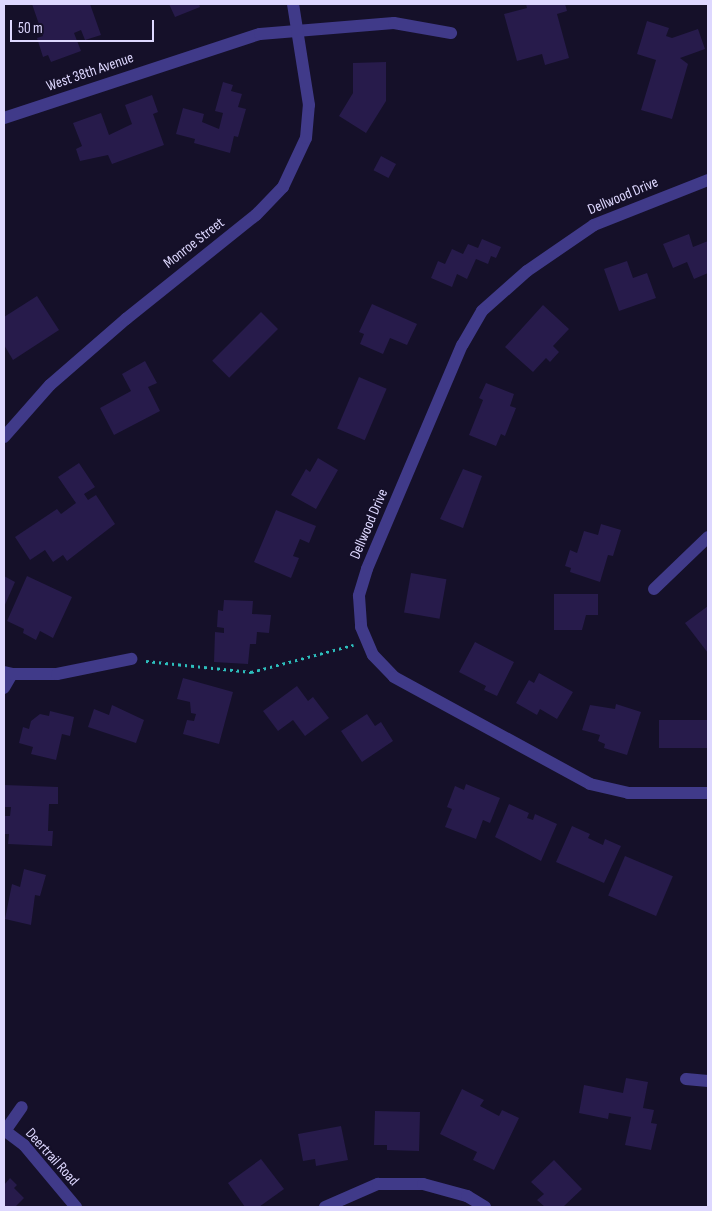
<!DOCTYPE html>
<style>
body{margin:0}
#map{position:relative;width:712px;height:1211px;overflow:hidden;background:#151029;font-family:"Sofia Sans Condensed",sans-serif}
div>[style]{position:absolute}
.building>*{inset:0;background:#271b4b;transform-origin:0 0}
.path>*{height:3px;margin-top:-1.5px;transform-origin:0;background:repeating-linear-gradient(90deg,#2dbebc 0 2.5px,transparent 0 6.5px)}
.minor>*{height:12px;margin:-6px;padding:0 6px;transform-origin:6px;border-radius:6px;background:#403a89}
span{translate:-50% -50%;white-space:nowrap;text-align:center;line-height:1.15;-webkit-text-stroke:4px #151029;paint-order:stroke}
.street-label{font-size:15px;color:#ded8ff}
.frame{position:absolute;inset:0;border:5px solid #ded8ff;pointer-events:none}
.scale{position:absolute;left:10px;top:20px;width:144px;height:22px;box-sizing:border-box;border:2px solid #ded8ff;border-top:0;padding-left:6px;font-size:15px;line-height:18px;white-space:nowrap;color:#ded8ff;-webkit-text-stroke:4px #151029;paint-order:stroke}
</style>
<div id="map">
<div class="building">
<div style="clip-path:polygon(32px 4px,90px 4px,101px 35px,85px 40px,81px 30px,74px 33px,81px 51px,51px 62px,48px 55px,43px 57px,37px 38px,43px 36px)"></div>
<div style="clip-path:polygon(169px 4px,199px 4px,200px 7px,175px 17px)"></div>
<div style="clip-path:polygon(526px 4px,565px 4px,567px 11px,557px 14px,569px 58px,545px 65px,542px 54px,517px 61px,504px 14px,527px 8px)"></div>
<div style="clip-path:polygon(647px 21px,669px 28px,666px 36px,672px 38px,698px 29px,705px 49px,680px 58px,688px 64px,672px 119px,641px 110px,656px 60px,637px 54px)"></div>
<div style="clip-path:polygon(386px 62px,386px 101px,366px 133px,339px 116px,353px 93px,353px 63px)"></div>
<div style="clip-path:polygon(223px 82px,233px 85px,231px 91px,242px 94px,238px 107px,246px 109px,238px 137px,234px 136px,230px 153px,194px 143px,195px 139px,176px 134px,183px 108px,204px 114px,202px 122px,219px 129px,223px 113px,215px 111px)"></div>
<div style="clip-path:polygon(152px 95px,158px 112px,153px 114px,164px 145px,112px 164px,108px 155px,80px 161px,76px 149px,82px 146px,73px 123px,101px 113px,109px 135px,132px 124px,125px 105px)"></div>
<div style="left:381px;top:156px;width:17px;height:16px;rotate:28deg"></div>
<div style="clip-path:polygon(689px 234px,693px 247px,708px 241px,708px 273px,694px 279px,687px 262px,673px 268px,663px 244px)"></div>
<div style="clip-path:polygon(482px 239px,501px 247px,496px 258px,491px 256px,488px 264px,476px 259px,467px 279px,457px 274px,452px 287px,431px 278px,438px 261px,445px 264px,452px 249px,463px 254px,468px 244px,478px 248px)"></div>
<div style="clip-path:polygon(627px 261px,633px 278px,647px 273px,656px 298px,619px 311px,604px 269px)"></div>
<div style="clip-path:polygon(37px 296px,59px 330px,13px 360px,4px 345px,4px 317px)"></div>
<div style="clip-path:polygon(372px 304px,417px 324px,407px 345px,390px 338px,383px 354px,360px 344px,364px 334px,359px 332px)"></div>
<div style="clip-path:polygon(543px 305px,569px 329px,553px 346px,559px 352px,550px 362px,546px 358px,533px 372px,505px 347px)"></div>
<div style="left:261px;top:312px;width:24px;height:69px;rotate:45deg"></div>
<div style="clip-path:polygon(145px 361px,157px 383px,148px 387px,160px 411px,114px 435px,100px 408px,131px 391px,122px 374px)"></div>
<div style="left:359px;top:377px;width:30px;height:56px;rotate:23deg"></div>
<div style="clip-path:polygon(486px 383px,514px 394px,510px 406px,516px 408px,505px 436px,501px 434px,496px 446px,469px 435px,483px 400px,479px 398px)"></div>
<div style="clip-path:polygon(318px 458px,338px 470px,316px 509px,291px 495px,306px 469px,310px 472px)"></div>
<div style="clip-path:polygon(79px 463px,95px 487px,84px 494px,88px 500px,96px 495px,115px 524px,67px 561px,63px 555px,53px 562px,45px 550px,30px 560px,15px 537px,57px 509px,61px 514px,76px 503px,58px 477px)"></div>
<div style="clip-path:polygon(463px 469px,482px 476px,463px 528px,440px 519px)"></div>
<div style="clip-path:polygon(276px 510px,316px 526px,309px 543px,300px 539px,293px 556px,299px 558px,291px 578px,254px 562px)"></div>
<div style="clip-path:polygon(601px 524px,621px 530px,613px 556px,608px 555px,600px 582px,570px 572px,571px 568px,565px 566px,570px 550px,577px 553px,584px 531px,598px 535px)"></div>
<div style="left:411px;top:573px;width:36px;height:40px;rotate:10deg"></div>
<div style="clip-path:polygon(4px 576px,15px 582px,4px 607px)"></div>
<div style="clip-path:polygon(27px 576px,72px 597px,53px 638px,40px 631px,36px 640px,23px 633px,24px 629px,7px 621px)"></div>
<div style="clip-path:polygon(554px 594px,598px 594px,598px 615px,586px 615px,582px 630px,554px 630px)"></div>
<div style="clip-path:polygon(224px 600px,253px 601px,252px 614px,271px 615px,269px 633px,257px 632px,256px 644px,250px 644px,248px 664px,214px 662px,215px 632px,224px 633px,224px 628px,217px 627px,218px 610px,223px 611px)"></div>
<div style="clip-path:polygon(708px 606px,708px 653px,685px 623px)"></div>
<div style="clip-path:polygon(475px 642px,514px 662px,497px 696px,484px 690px,486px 686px,459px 672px)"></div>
<div style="clip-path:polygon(539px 673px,573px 692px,557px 719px,540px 709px,537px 715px,516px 703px,529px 680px,534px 683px)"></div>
<div style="clip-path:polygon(183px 678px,233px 692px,219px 744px,183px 734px,187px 720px,194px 721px,196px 714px,191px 713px,190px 702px,177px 699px)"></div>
<div style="clip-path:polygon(297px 686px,308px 701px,313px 697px,329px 718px,305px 736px,293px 720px,278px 731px,263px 711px)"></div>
<div style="clip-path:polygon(616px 704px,641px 712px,627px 755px,604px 748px,605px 744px,598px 741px,600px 735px,582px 730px,590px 705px,615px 709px)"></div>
<div style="clip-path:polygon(112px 705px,144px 720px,136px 743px,88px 727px,94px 709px,109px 715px)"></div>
<div style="clip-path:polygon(50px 711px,74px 717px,70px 736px,62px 734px,56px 760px,31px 754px,33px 747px,19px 743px,23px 727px,29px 729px,31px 721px,40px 714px,49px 716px)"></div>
<div style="clip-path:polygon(367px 714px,375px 726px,381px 722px,393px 741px,362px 762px,341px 731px)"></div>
<div style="left:708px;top:720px;width:28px;height:49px;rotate:90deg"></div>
<div style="clip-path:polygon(466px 784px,500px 798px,490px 823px,483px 820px,476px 839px,445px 827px,452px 809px,447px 807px,455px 786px,464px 790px)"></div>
<div style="clip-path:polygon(4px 785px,58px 787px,58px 804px,49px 804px,48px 831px,53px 831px,52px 846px,8px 844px,9px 834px,4px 834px,5px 816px,10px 816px,11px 807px,4px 807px)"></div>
<div style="clip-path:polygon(509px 804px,529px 813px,527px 818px,533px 820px,535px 814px,557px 824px,541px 861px,495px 837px)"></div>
<div style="clip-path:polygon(572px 826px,590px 834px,588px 838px,603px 845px,605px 839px,621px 846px,604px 883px,556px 862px)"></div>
<div style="left:625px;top:856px;width:52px;height:43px;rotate:23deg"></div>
<div style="clip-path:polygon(24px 869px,46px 875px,40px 896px,35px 895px,31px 925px,5px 919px,12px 884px,20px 887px)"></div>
<div style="clip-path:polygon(626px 1078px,648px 1082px,643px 1108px,654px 1110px,651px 1123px,657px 1124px,651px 1150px,625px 1145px,631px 1117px,609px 1113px,608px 1119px,579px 1113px,584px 1085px,623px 1093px)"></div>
<div style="clip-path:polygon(462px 1089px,484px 1100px,480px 1106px,499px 1116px,502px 1110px,519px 1118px,494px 1170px,473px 1160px,477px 1152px,440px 1134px)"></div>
<div style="clip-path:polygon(375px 1111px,420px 1112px,419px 1151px,387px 1150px,387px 1145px,374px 1145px)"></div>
<div style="clip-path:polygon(341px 1126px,348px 1160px,316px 1166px,315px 1159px,303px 1161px,298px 1134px)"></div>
<div style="clip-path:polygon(261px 1159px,284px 1189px,259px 1207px,245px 1207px,228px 1183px)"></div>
<div style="clip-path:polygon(554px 1160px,582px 1189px,563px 1207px,545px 1207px,537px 1200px,544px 1194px,531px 1182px)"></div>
<div style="clip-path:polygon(10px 1178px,17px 1185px,14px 1188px,24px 1198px,15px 1207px,4px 1207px,4px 1185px)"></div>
</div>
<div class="path">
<div style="left:146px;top:661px;width:106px;rotate:6deg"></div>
<div style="left:251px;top:672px;width:106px;rotate:-14.8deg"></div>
</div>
<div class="minor">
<div style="left:4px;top:118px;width:269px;rotate:-18.2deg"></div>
<div style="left:260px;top:34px;width:134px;rotate:-4.7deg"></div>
<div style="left:394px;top:23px;width:58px;rotate:10deg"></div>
<div style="left:708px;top:180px;width:123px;rotate:158.5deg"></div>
<div style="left:594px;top:225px;width:81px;rotate:145.5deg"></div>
<div style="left:527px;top:271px;width:60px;rotate:138.4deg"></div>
<div style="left:482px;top:311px;width:39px;rotate:120deg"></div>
<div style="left:462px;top:345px;width:243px;rotate:113deg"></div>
<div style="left:367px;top:569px;width:28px;rotate:107deg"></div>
<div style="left:359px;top:596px;width:31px;rotate:86deg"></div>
<div style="left:361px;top:627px;width:30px;rotate:67deg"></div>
<div style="left:373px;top:655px;width:30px;rotate:46deg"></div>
<div style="left:394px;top:677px;width:223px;rotate:28.6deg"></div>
<div style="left:590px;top:784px;width:39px;rotate:13deg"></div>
<div style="left:628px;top:793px;width:80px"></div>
<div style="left:4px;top:437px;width:69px;rotate:-48.5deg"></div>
<div style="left:50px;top:385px;width:101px;rotate:-41deg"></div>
<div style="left:126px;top:319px;width:166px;rotate:-38.7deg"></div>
<div style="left:256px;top:215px;width:39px;rotate:-46deg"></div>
<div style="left:283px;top:187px;width:54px;rotate:-64.9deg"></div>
<div style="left:306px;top:138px;width:33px;rotate:-85deg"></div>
<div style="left:309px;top:105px;width:102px;rotate:-99deg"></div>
<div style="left:654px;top:589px;width:75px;rotate:-43.9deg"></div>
<div style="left:4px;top:672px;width:8px;rotate:14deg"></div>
<div style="left:12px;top:674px;width:16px;rotate:120deg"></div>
<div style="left:12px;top:674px;width:45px"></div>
<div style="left:57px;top:674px;width:76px;rotate:-11.5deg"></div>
<div style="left:686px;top:1079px;width:22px;rotate:5deg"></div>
<div style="left:4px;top:1130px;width:25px;rotate:37deg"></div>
<div style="left:24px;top:1145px;width:81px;rotate:50deg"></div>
<div style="left:5px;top:1131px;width:29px;rotate:-55deg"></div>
<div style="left:325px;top:1207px;width:58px;rotate:-23.5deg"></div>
<div style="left:378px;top:1184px;width:45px"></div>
<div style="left:423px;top:1184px;width:46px;rotate:15.3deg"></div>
<div style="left:467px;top:1196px;width:21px;rotate:31deg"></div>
</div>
<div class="street-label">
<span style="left:90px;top:72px;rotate:-19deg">West 38th Avenue</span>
<span style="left:623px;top:196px;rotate:-23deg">Dellwood Drive</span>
<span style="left:194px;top:243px;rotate:-38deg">Monroe Street</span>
<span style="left:369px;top:524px;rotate:-67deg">Dellwood Drive</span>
<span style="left:52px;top:1157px;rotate:48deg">Deertrail Road</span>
</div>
<div class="frame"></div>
<div class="scale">50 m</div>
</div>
